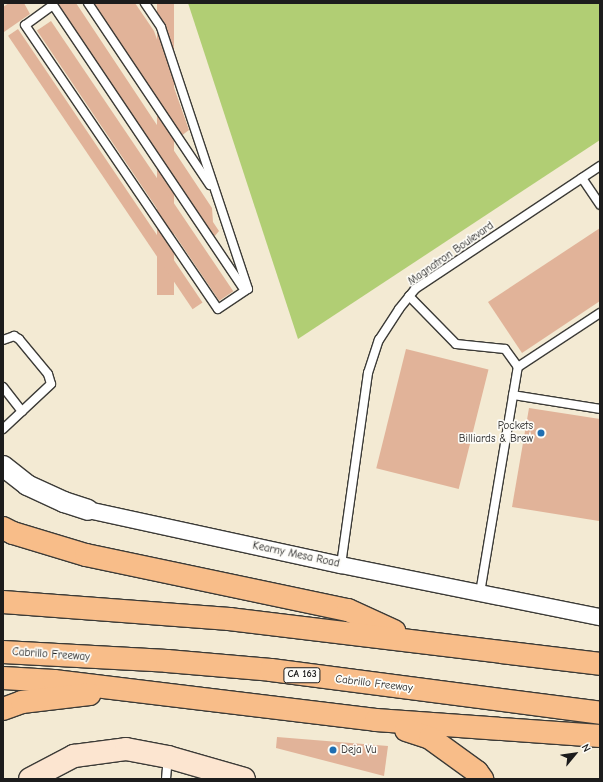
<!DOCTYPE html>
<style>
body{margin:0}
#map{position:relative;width:603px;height:782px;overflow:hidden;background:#f3ead3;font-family:"Comic Neue",sans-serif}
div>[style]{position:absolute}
.green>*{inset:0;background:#b1ce74}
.building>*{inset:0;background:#e1b399;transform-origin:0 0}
.roads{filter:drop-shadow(1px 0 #3c3b37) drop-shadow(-1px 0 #3c3b37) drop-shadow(0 1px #3c3b37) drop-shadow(0 -1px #3c3b37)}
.service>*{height:8px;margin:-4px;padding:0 4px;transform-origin:4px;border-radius:4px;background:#fff}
.minor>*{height:16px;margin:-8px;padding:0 8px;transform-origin:8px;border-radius:8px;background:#fff}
.tertiary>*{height:20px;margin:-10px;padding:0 10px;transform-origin:10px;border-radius:10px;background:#fff}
.secondary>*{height:22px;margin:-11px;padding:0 11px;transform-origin:11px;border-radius:11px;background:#fce5d0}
.motorway>*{height:22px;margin:-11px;padding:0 11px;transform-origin:11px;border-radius:11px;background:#f8bd89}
.dots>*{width:11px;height:11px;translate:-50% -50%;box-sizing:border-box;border:2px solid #fdfcf7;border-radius:50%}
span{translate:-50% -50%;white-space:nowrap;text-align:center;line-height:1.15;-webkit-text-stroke:3.5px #fdfcf7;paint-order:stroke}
.shield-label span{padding:1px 3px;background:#fdfcf7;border:1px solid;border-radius:3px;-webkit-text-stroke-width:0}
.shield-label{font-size:10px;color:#1c1c1c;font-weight:700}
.street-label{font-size:11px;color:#1c1c1c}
.poi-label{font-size:11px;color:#1c1c1c}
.right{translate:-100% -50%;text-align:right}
.left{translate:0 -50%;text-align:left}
.frame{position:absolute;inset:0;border:4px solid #1c1c1c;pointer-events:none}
.north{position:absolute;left:555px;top:734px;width:40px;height:40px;-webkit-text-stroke:3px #fdfcf7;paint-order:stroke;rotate:61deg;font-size:11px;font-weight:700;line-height:16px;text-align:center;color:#1c1c1c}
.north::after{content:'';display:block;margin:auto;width:14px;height:18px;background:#1c1c1c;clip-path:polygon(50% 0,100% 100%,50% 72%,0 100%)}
</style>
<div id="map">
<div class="green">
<div style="clip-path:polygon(188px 3px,600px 3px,600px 140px,298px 339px)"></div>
</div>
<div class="building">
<div style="clip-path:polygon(9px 3px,24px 3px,30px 14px,4px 32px,3px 7px)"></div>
<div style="clip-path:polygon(56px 3px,76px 3px,212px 208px,213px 222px,219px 231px,214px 237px)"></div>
<div style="clip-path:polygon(93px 3px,135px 3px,154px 31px,189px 130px,181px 136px)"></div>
<div style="left:157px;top:3px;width:17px;height:292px"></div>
<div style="left:51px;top:21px;width:326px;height:17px;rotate:56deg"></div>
<div style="left:18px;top:29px;width:330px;height:12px;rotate:56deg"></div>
<div style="clip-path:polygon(600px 228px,600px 301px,522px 353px,488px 302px)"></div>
<div style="left:406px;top:349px;width:85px;height:123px;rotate:14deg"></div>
<div style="clip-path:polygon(529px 408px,600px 419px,599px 521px,512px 507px)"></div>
<div style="clip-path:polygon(277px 737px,388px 746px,384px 776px,276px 748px)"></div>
</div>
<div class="roads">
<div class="service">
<div style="left:52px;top:3px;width:2px;rotate:63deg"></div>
<div style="left:53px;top:5px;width:34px;rotate:144deg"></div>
<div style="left:25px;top:25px;width:343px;rotate:55.8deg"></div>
<div style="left:218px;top:309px;width:36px;rotate:-34deg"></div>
<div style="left:248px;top:289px;width:276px;rotate:-108.4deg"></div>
<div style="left:161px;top:27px;width:29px;rotate:-124deg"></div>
<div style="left:88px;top:3px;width:219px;rotate:56.2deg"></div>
<div style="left:53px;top:5px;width:344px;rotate:56.1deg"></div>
<div style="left:582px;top:178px;width:32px;rotate:56deg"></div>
<div style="left:409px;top:296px;width:67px;rotate:45.6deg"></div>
<div style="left:456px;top:344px;width:49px;rotate:5.8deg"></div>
<div style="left:505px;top:349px;width:22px;rotate:54deg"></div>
<div style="left:3px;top:340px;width:12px;rotate:-20deg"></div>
<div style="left:14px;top:336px;width:6px;rotate:31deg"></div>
<div style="left:19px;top:339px;width:45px;rotate:50.4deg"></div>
<div style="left:48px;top:374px;width:10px;rotate:73deg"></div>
<div style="left:51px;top:384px;width:66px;rotate:136.8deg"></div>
<div style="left:3px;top:387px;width:31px;rotate:52deg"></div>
<div style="left:513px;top:395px;width:88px;rotate:9.1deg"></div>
<div style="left:341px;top:565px;width:194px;rotate:-82deg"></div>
<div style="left:368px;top:373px;width:35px;rotate:-72deg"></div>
<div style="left:379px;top:340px;width:37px;rotate:-57deg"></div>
<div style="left:399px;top:309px;width:26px;rotate:-51deg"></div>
<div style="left:415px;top:289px;width:222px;rotate:-33.6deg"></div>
<div style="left:480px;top:593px;width:229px;rotate:-80.5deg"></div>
<div style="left:518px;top:367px;width:98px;rotate:-33.4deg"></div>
<div style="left:166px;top:779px;width:21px;rotate:-85deg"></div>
</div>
<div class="minor">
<div style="left:88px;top:510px;width:259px;rotate:12.3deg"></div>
<div style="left:341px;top:565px;width:264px;rotate:11.4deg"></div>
</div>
<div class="tertiary">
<div style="left:3px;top:466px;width:31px;rotate:38deg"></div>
<div style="left:27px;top:485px;width:41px;rotate:24.7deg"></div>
<div style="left:64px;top:502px;width:25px;rotate:18deg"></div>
</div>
<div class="secondary">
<div style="left:30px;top:779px;width:50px;rotate:-27.6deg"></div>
<div style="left:74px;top:756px;width:52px;rotate:-7.7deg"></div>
<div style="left:126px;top:749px;width:43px;rotate:10.8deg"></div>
<div style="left:168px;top:757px;width:79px;rotate:16.1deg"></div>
</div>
<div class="motorway">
<div style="left:3px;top:528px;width:11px;rotate:27deg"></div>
<div style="left:13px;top:533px;width:76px;rotate:16.8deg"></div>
<div style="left:86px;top:555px;width:268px;rotate:11.9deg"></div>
<div style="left:348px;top:610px;width:51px;rotate:24.5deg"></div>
<div style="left:3px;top:602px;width:227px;rotate:4.3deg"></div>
<div style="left:229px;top:619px;width:374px;rotate:6.9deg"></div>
<div style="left:3px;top:652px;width:164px;rotate:3.1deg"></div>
<div style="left:167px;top:661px;width:104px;rotate:4.9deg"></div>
<div style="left:271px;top:670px;width:332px;rotate:7.4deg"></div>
<div style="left:3px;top:678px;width:51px;rotate:3.4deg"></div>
<div style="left:54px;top:681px;width:324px;rotate:6.9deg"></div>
<div style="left:376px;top:720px;width:225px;rotate:4.1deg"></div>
<div style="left:3px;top:709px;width:20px;rotate:-20deg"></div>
<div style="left:22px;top:702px;width:68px;rotate:-6.7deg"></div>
<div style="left:406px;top:730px;width:25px;rotate:18deg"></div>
<div style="left:430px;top:738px;width:58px;rotate:35.9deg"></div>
<div style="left:477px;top:772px;width:9px;rotate:54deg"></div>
</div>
</div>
<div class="dots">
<div style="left:541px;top:433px;background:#1f6fb2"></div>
<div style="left:333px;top:750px;background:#1f6fb2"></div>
</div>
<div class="shield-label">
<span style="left:302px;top:675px">CA 163</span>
</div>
<div class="street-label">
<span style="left:451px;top:254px;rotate:-35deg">Magnatron Boulevard</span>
<span style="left:296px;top:555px;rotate:12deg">Kearny Mesa Road</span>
<span style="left:51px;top:655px;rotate:4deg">Cabrillo Freeway</span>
<span style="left:374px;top:684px;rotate:7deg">Cabrillo Freeway</span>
</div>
<div class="poi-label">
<span class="right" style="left:533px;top:433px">Pockets<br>Billiards &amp; Brew</span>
<span class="left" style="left:341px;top:750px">Deja Vu</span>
</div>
<div class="frame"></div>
<div class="north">N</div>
</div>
